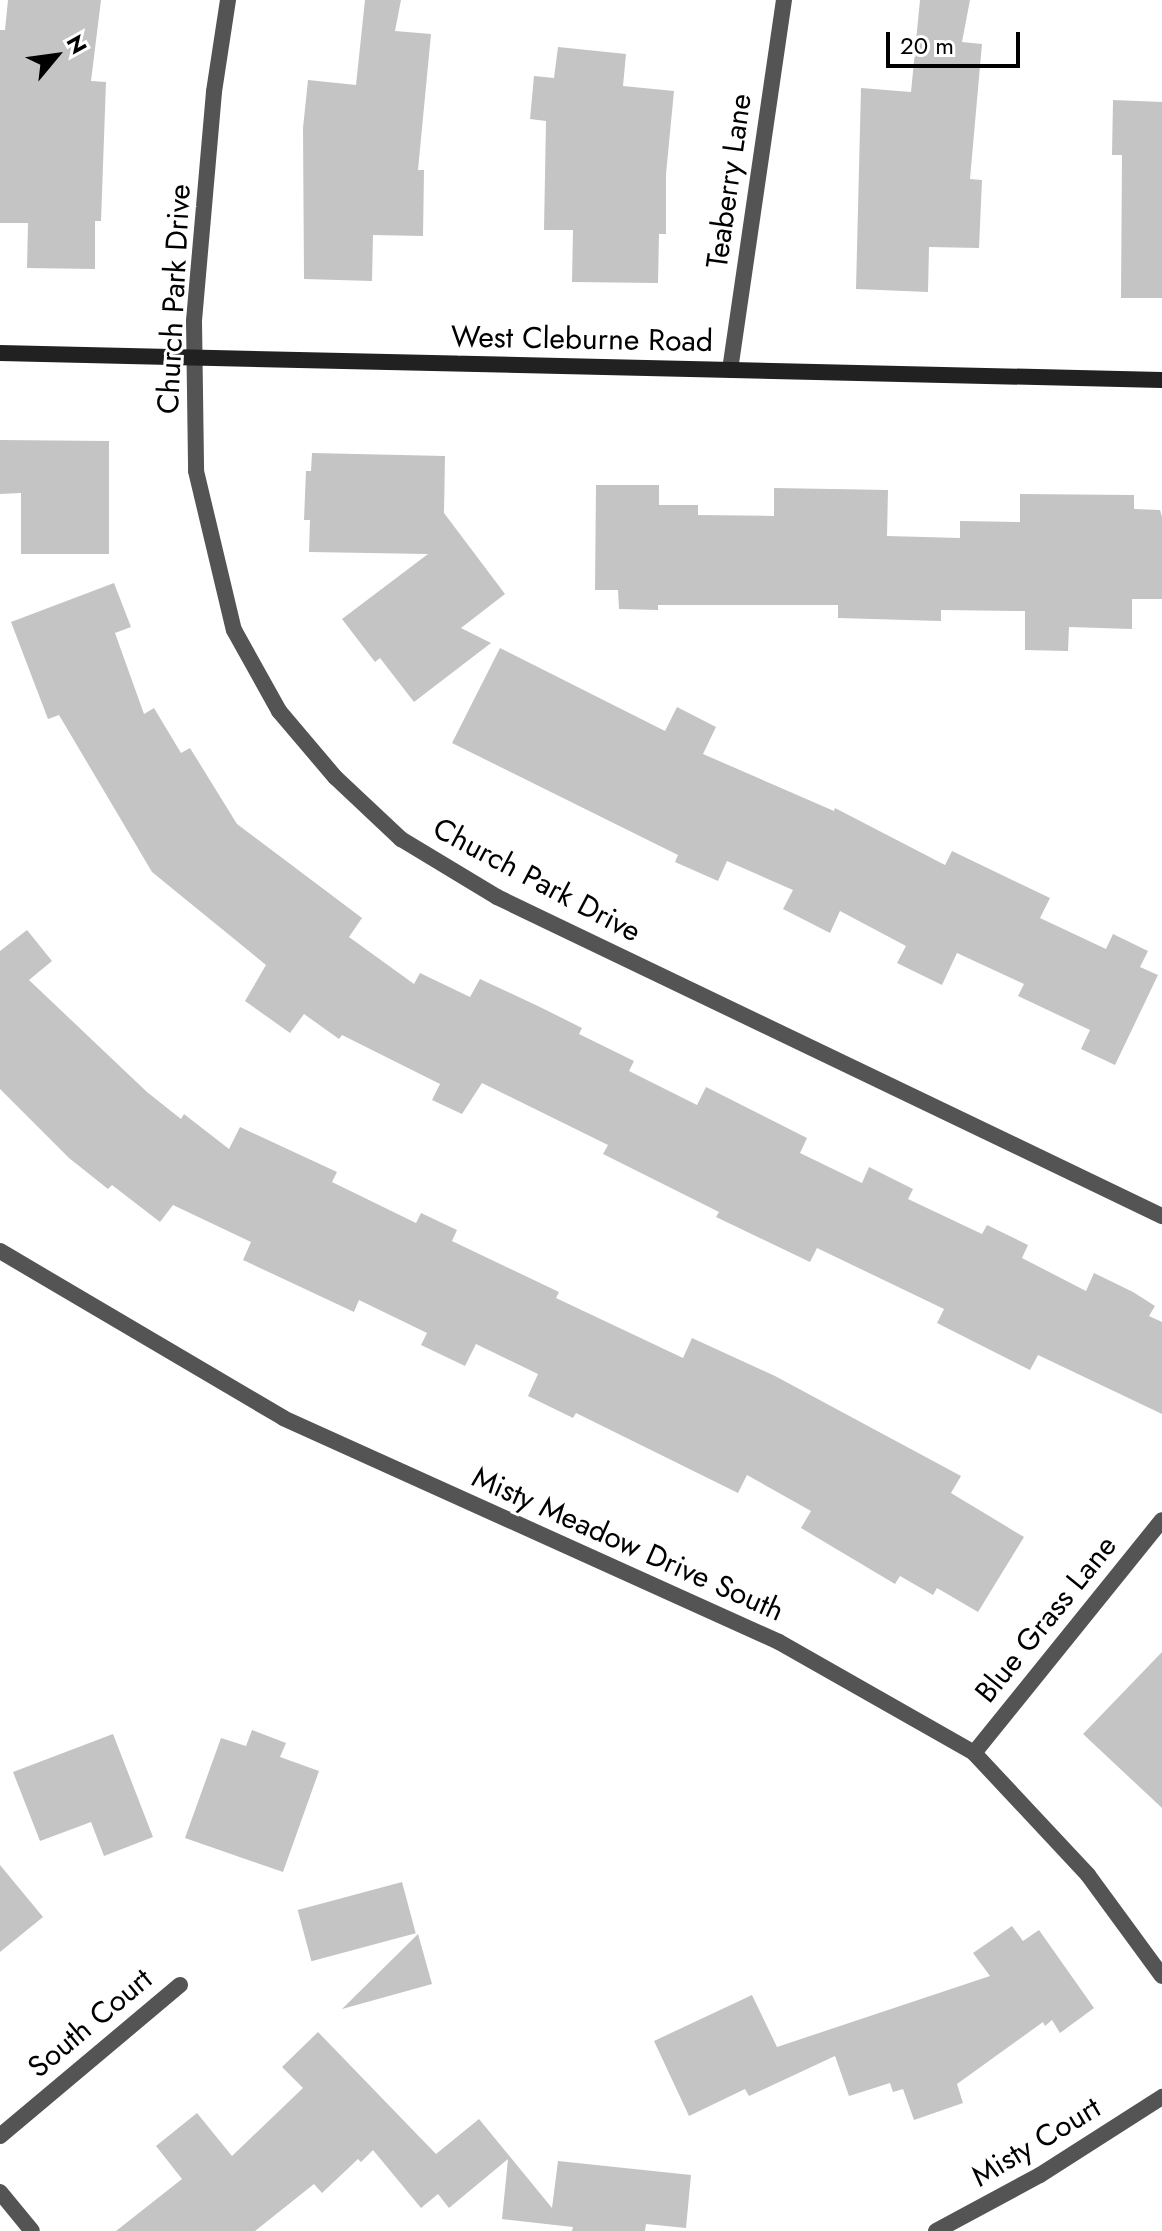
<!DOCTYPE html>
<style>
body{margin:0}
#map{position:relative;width:1162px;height:2231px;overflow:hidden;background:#fff;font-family:Jost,sans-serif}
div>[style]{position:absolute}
.building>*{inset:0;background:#c4c4c4;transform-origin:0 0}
.street>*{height:16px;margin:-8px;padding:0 8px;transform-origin:8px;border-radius:8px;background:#545454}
.secondary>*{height:16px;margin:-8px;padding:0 8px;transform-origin:8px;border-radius:8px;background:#212121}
span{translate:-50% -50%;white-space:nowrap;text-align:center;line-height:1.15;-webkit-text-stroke:6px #fff;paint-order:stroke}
.street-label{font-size:30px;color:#000}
.north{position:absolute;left:16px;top:16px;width:80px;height:80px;-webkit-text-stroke:6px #fff;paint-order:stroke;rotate:61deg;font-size:22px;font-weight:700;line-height:32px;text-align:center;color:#000}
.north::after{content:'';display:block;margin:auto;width:28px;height:36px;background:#000;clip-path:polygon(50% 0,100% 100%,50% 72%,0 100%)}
.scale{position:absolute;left:886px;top:32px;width:134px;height:36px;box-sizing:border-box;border:4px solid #000;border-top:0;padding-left:10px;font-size:24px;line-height:28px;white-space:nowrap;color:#000;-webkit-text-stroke:6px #fff;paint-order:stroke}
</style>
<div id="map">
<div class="building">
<div style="clip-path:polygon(8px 0,101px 0,91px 81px,106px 82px,101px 221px,95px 221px,95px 269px,27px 268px,28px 223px,0 223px,0 30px,5px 30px)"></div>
<div style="clip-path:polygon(365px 0,401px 0,395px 31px,431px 34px,418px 170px,424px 170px,423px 236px,373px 235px,372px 281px,304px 279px,303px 128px,308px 80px,356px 85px)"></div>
<div style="clip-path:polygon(920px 0,970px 0,962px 42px,982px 44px,970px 179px,982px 180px,979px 248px,929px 247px,928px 292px,856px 289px,861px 88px,911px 92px)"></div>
<div style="clip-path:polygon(558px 47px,626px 54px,623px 86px,674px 91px,666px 174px,666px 234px,659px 234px,658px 283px,572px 282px,573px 230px,544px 230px,546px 121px,530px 119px,534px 76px,554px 78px)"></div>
<div style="clip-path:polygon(1113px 100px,1162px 102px,1162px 298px,1121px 298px,1122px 155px,1112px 155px)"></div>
<div style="clip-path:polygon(0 440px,109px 441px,109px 554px,21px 554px,21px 493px,0 494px)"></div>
<div style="clip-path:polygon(312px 453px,445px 456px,444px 513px,505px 594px,461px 628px,491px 643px,414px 702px,380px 658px,375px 662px,342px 619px,428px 554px,309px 552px,310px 520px,304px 520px,306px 471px,311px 471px)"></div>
<div style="clip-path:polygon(596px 485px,659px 485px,659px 505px,698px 505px,698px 515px,774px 516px,774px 488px,888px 490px,887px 536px,960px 538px,960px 521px,1020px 522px,1020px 494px,1134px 495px,1134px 509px,1160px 510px,1162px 517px,1162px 599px,1132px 599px,1132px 629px,1069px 627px,1068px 651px,1025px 650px,1025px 611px,941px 610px,941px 621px,838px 618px,838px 605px,658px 605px,658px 610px,619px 609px,618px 590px,595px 590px)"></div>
<div style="clip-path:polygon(114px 583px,131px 627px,115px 633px,144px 714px,154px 708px,181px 753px,190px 748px,237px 824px,362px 918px,349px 937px,414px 984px,420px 973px,470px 997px,480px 979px,540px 1007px,582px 1028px,579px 1034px,634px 1061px,629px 1071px,697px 1105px,706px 1087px,807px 1138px,800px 1153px,862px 1183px,869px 1167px,913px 1189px,908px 1199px,982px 1234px,987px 1225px,1028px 1245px,1022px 1258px,1086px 1291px,1094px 1273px,1133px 1292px,1155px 1306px,1149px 1316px,1162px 1322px,1162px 1414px,1038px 1355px,1030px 1370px,937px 1323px,944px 1309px,817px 1248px,810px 1262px,716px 1217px,719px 1212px,603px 1154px,608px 1145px,482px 1083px,462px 1114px,432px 1100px,440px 1084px,342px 1035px,339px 1039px,304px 1014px,290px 1033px,245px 1001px,266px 965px,152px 872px,59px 715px,48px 719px,11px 622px)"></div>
<div style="clip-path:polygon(500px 648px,665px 731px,677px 707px,716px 727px,703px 754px,834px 811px,835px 808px,945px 865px,952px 851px,1050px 898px,1040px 918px,1106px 949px,1113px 934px,1148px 951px,1140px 967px,1158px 975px,1115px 1065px,1081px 1049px,1090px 1030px,1018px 996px,1024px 984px,957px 953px,942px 985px,897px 963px,906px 946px,840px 911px,830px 933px,783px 909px,793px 890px,727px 861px,718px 881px,675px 862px,678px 855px,452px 743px)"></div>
<div style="clip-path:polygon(27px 930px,52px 961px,29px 980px,147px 1092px,181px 1119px,184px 1114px,229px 1149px,240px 1127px,337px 1172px,332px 1182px,416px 1223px,421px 1213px,457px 1230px,452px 1241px,559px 1292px,556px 1298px,683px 1358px,692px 1338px,775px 1376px,961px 1476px,951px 1493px,1024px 1537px,978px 1612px,937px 1588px,933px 1595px,900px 1576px,895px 1584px,801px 1528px,811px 1511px,747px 1475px,738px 1493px,576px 1413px,573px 1418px,528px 1396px,538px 1374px,476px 1344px,465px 1366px,421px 1345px,427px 1333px,359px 1300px,354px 1312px,243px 1260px,251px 1242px,173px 1205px,160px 1222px,112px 1185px,108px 1189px,69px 1158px,0 1089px,0 951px)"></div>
<div style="clip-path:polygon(1162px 1652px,1162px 1808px,1083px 1734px)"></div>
<div style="clip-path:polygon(252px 1730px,286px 1743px,280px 1757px,319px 1771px,283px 1872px,185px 1838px,221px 1738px,246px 1746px)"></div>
<div style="clip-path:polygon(113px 1734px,153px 1837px,104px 1856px,91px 1822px,40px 1841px,13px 1772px)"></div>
<div style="clip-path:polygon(0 1865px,43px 1917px,0 1952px)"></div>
<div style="left:402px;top:1882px;width:53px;height:108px;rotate:75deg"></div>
<div style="clip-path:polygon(1012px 1926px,1023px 1941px,1039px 1930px,1094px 2008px,1060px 2033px,1052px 2020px,1045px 2026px,1043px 2022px,957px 2084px,963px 2103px,914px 2120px,903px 2089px,893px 2092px,890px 2083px,849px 2096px,835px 2056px,749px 2096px,745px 2089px,689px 2116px,654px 2041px,752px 1995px,777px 2047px,990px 1976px,973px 1953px)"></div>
<div style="clip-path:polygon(418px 1934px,432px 1984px,342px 2009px)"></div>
<div style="clip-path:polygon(318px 2032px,436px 2154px,479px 2119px,552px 2208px,558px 2161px,691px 2175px,686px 2228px,646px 2224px,645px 2231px,572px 2231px,573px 2227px,502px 2219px,508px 2159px,449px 2208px,438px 2194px,421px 2208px,373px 2150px,361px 2162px,358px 2159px,322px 2193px,314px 2184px,255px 2231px,116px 2231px,182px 2179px,156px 2146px,197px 2113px,232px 2156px,303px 2088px,282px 2067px)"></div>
</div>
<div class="street">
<div style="left:228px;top:0;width:93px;rotate:98.7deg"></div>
<div style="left:214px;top:92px;width:230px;rotate:95deg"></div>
<div style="left:194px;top:321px;width:150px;rotate:89.2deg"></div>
<div style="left:196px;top:471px;width:163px;rotate:76.6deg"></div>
<div style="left:234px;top:630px;width:93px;rotate:60.9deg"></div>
<div style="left:279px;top:711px;width:87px;rotate:49.7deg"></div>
<div style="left:335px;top:777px;width:91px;rotate:43.2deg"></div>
<div style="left:401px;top:839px;width:112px;rotate:31.1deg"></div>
<div style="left:497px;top:897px;width:738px;rotate:25.63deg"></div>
<div style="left:730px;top:370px;width:374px;rotate:-81.7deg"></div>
<div style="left:0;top:1251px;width:329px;rotate:30.5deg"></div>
<div style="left:283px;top:1418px;width:544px;rotate:24.3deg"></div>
<div style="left:779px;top:1642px;width:224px;rotate:29.6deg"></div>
<div style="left:974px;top:1753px;width:167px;rotate:46.9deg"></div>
<div style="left:1088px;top:1875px;width:125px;rotate:53.8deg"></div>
<div style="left:974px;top:1753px;width:299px;rotate:-51.1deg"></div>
<div style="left:0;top:2136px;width:235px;rotate:-40deg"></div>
<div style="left:0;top:2192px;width:50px;rotate:50.6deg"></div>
<div style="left:936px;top:2231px;width:118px;rotate:-28.3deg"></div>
<div style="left:1040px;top:2175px;width:145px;rotate:-32.6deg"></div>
</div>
<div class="secondary">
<div style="left:0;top:353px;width:1162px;rotate:1.33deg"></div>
</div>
<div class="street-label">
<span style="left:729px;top:181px;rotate:-82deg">Teaberry Lane</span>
<span style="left:174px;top:299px;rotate:-87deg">Church Park Drive</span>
<span style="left:582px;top:339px;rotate:1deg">West Cleburne Road</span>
<span style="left:537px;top:880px;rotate:28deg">Church Park Drive</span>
<span style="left:628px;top:1544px;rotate:24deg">Misty Meadow Drive South</span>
<span style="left:1046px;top:1619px;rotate:-51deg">Blue Grass Lane</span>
<span style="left:90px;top:2023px;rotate:-40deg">South Court</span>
<span style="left:1036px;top:2142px;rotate:-31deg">Misty Court</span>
</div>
<div class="north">N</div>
<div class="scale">20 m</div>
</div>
